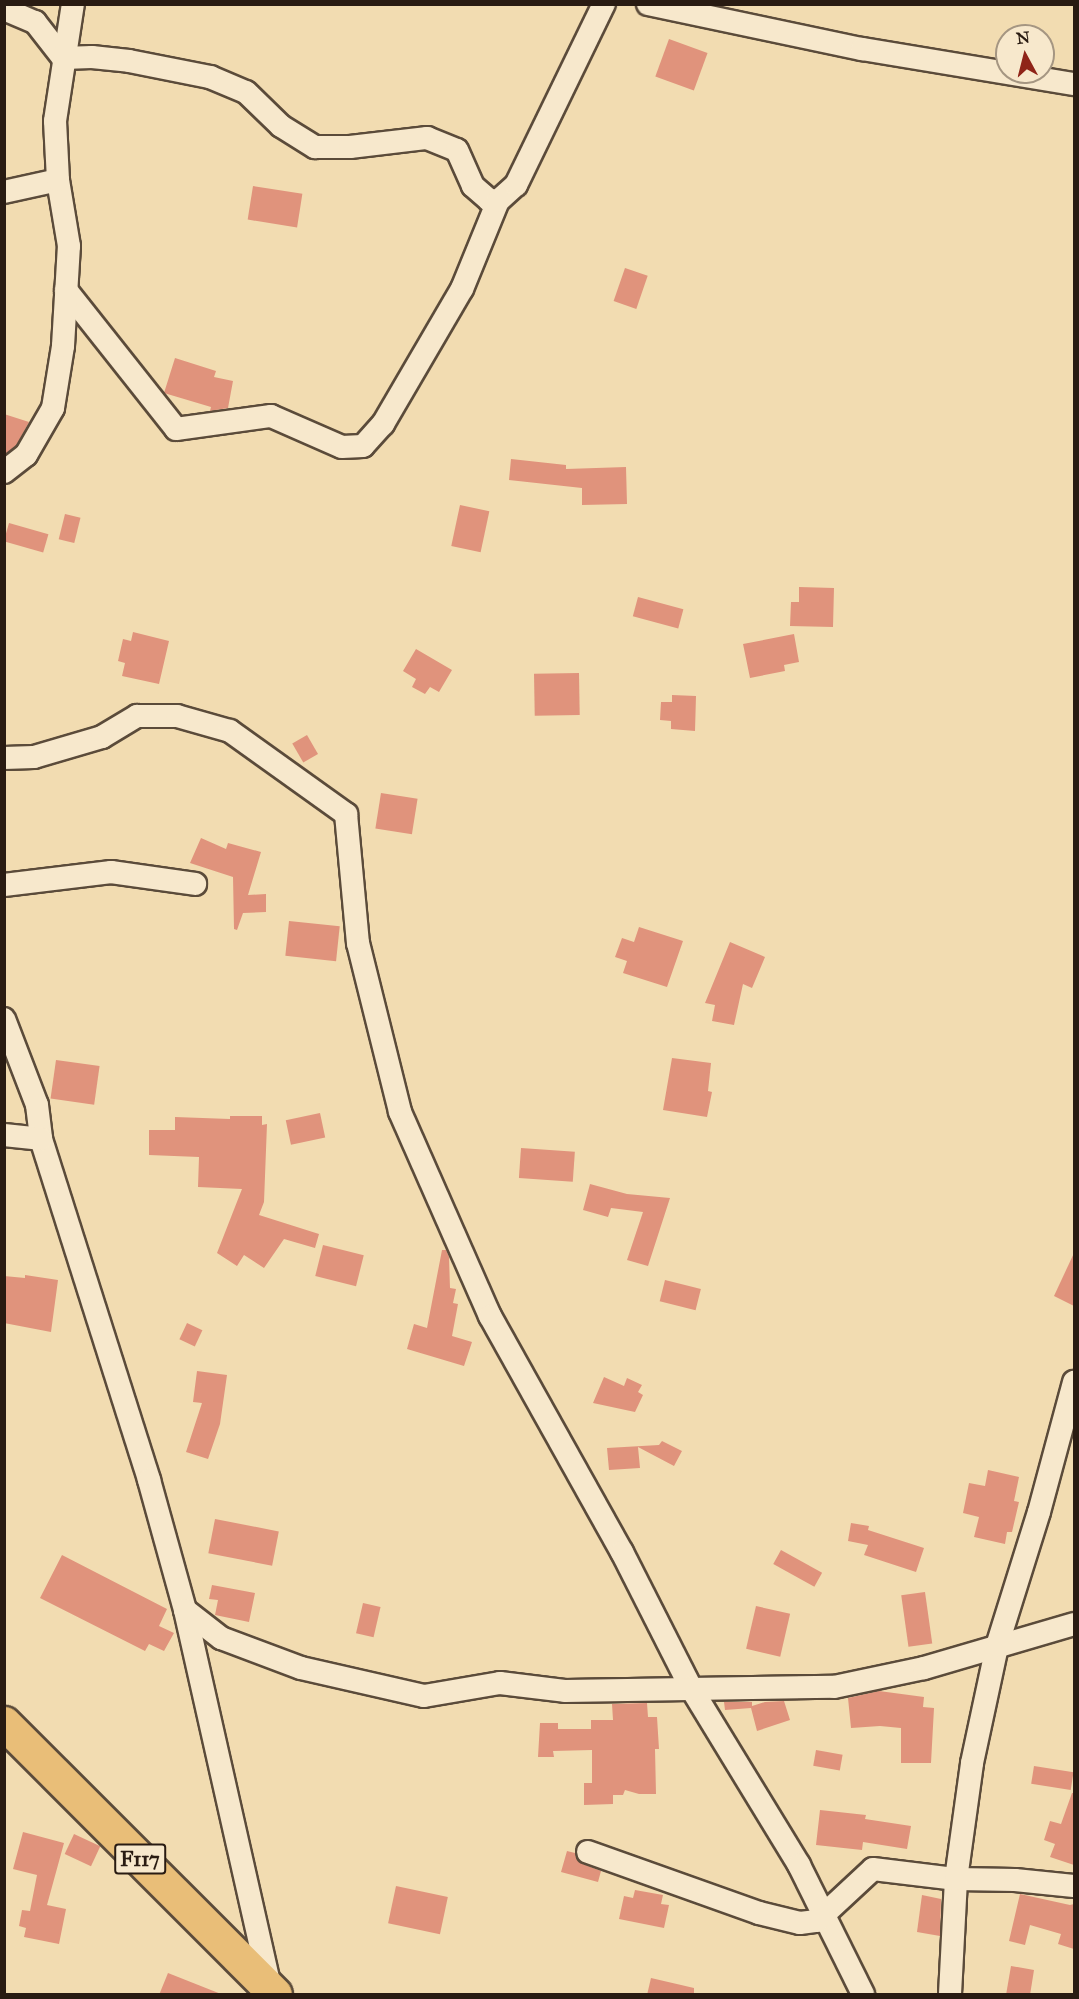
<!DOCTYPE html>
<style>
body{margin:0}
#map{position:relative;width:1079px;height:1999px;overflow:hidden;background:#f2dcb1;font-family:"IM FELL Great Primer",serif}
div>[style]{position:absolute}
.building>*{inset:0;background:#e0937c;transform-origin:0 0}
.roads{filter:drop-shadow(2px 0 #5b4b3a) drop-shadow(-2px 0 #5b4b3a) drop-shadow(0 2px #5b4b3a) drop-shadow(0 -2px #5b4b3a)}
.street>*{height:22px;margin:-11px;padding:0 11px;transform-origin:11px;border-radius:11px;background:#f7e8cc}
.primary>*{height:33px;margin:-16.5px;padding:0 16.5px;transform-origin:16.5px;border-radius:16.5px;background:#e9be78}
span{translate:-50% -50%;white-space:nowrap;text-align:center;line-height:1.15;-webkit-text-stroke:4.5px #f7e8cc;paint-order:stroke}
.shield-label span{padding:2px 4px;background:#f7e8cc;border:2px solid;border-radius:4px;-webkit-text-stroke-width:0}
.shield-label{font-size:20px;color:#291b12;font-weight:700}
.frame{position:absolute;inset:0;border:6px solid #291b12;pointer-events:none}
.north{position:absolute;left:995px;top:24px;width:60px;height:60px;box-sizing:border-box;background:#f7e8cc;border:2px solid #a59682;border-radius:50%;rotate:353deg;font-size:16px;font-weight:700;line-height:24px;text-align:center;color:#291b12}
.north::after{content:'';display:block;margin:auto;width:21px;height:27px;background:#8f2418;clip-path:polygon(50% 0,100% 100%,50% 72%,0 100%)}
</style>
<div id="map">
<div class="building">
<div style="left:669px;top:39px;width:41px;height:40px;rotate:20deg"></div>
<div style="left:253px;top:186px;width:50px;height:34px;rotate:9deg"></div>
<div style="left:625px;top:268px;width:24px;height:35px;rotate:19deg"></div>
<div style="clip-path:polygon(175px 358px,216px 371px,214px 377px,233px 381px,228px 408px,210px 411px,211px 407px,164px 393px)"></div>
<div style="clip-path:polygon(4px 414px,29px 422px,16px 446px,4px 455px)"></div>
<div style="clip-path:polygon(511px 459px,566px 465px,566px 469px,626px 467px,627px 504px,582px 505px,582px 488px,509px 480px)"></div>
<div style="left:460px;top:505px;width:30px;height:42px;rotate:12deg"></div>
<div style="left:65px;top:514px;width:16px;height:26px;rotate:14deg"></div>
<div style="left:9px;top:523px;width:41px;height:19px;rotate:16deg"></div>
<div style="clip-path:polygon(799px 587px,834px 588px,833px 627px,790px 626px,791px 602px,799px 602px)"></div>
<div style="left:638px;top:597px;width:47px;height:20px;rotate:15deg"></div>
<div style="clip-path:polygon(133px 632px,169px 641px,159px 684px,122px 676px,125px 663px,118px 661px,123px 639px,131px 641px)"></div>
<div style="clip-path:polygon(794px 634px,799px 662px,784px 665px,785px 671px,750px 678px,743px 644px)"></div>
<div style="clip-path:polygon(416px 649px,452px 670px,439px 692px,430px 687px,425px 694px,412px 687px,416px 679px,403px 671px)"></div>
<div style="left:579px;top:673px;width:42px;height:45px;rotate:89deg"></div>
<div style="clip-path:polygon(672px 695px,696px 696px,695px 731px,671px 729px,671px 721px,660px 720px,661px 702px,672px 702px)"></div>
<div style="left:307px;top:735px;width:22px;height:17px;rotate:60deg"></div>
<div style="left:381px;top:793px;width:37px;height:36px;rotate:9deg"></div>
<div style="clip-path:polygon(201px 838px,226px 849px,228px 843px,261px 852px,248px 895px,266px 894px,266px 912px,243px 913px,237px 930px,234px 929px,233px 877px,190px 863px)"></div>
<div style="left:289px;top:921px;width:51px;height:35px;rotate:6deg"></div>
<div style="clip-path:polygon(639px 927px,683px 941px,667px 987px,623px 973px,627px 961px,615px 957px,622px 938px,634px 942px)"></div>
<div style="clip-path:polygon(730px 942px,765px 957px,752px 988px,743px 984px,734px 1025px,712px 1021px,715px 1005px,705px 1003px)"></div>
<div style="clip-path:polygon(672px 1058px,711px 1063px,708px 1091px,712px 1092px,707px 1117px,663px 1110px)"></div>
<div style="left:56px;top:1060px;width:44px;height:39px;rotate:8deg"></div>
<div style="left:320px;top:1113px;width:25px;height:35px;rotate:78deg"></div>
<div style="clip-path:polygon(230px 1116px,262px 1116px,262px 1125px,267px 1124px,264px 1202px,259px 1215px,319px 1234px,315px 1248px,284px 1239px,264px 1268px,244px 1255px,237px 1266px,217px 1253px,242px 1189px,198px 1187px,199px 1157px,149px 1155px,149px 1130px,175px 1130px,175px 1117px,230px 1119px)"></div>
<div style="left:521px;top:1148px;width:54px;height:30px;rotate:4deg"></div>
<div style="clip-path:polygon(590px 1184px,627px 1194px,670px 1198px,648px 1266px,627px 1260px,643px 1212px,611px 1208px,608px 1217px,583px 1210px)"></div>
<div style="left:323px;top:1245px;width:42px;height:32px;rotate:14deg"></div>
<div style="clip-path:polygon(442px 1250px,446px 1250px,449px 1257px,450px 1288px,456px 1289px,453px 1303px,458px 1304px,452px 1336px,472px 1342px,464px 1366px,407px 1349px,414px 1324px,427px 1328px)"></div>
<div style="clip-path:polygon(1074px 1253px,1074px 1306px,1054px 1296px)"></div>
<div style="clip-path:polygon(25px 1275px,58px 1280px,51px 1332px,4px 1323px,4px 1276px,25px 1278px)"></div>
<div style="left:665px;top:1280px;width:37px;height:22px;rotate:14deg"></div>
<div style="left:187px;top:1323px;width:17px;height:18px;rotate:25deg"></div>
<div style="clip-path:polygon(197px 1371px,227px 1375px,220px 1424px,208px 1459px,186px 1452px,202px 1403px,193px 1402px)"></div>
<div style="clip-path:polygon(604px 1377px,624px 1386px,627px 1378px,642px 1385px,638px 1392px,643px 1395px,635px 1412px,593px 1403px)"></div>
<div style="clip-path:polygon(662px 1441px,682px 1451px,674px 1466px,638px 1447px,640px 1468px,609px 1470px,607px 1448px,659px 1445px)"></div>
<div style="clip-path:polygon(988px 1470px,1019px 1477px,1014px 1501px,1019px 1502px,1012px 1532px,1007px 1532px,1005px 1544px,974px 1537px,979px 1517px,963px 1513px,969px 1483px,985px 1486px)"></div>
<div style="left:215px;top:1519px;width:65px;height:35px;rotate:11deg"></div>
<div style="clip-path:polygon(851px 1523px,869px 1526px,868px 1530px,924px 1548px,916px 1572px,864px 1555px,868px 1545px,848px 1541px)"></div>
<div style="left:781px;top:1550px;width:47px;height:16px;rotate:29deg"></div>
<div style="clip-path:polygon(62px 1555px,167px 1609px,159px 1626px,174px 1633px,164px 1651px,149px 1644px,145px 1651px,40px 1598px)"></div>
<div style="clip-path:polygon(212px 1585px,255px 1593px,249px 1622px,215px 1615px,218px 1600px,209px 1599px)"></div>
<div style="left:925px;top:1592px;width:52px;height:24px;rotate:82deg"></div>
<div style="left:363px;top:1603px;width:18px;height:31px;rotate:13deg"></div>
<div style="left:756px;top:1606px;width:35px;height:44px;rotate:13deg"></div>
<div style="clip-path:polygon(879px 1691px,924px 1697px,923px 1707px,934px 1708px,931px 1763px,901px 1763px,901px 1728px,880px 1726px,851px 1728px,848px 1698px)"></div>
<div style="clip-path:polygon(784px 1701px,790px 1720px,757px 1731px,751px 1708px,725px 1710px,724px 1702px,752px 1702px,752px 1706px,765px 1702px)"></div>
<div style="clip-path:polygon(647px 1703px,648px 1717px,657px 1717px,659px 1749px,655px 1749px,656px 1794px,639px 1794px,625px 1790px,623px 1795px,613px 1795px,613px 1804px,584px 1805px,584px 1783px,592px 1783px,592px 1750px,553px 1751px,554px 1757px,538px 1757px,540px 1723px,558px 1723px,558px 1729px,591px 1729px,591px 1720px,613px 1720px,612px 1704px)"></div>
<div style="left:816px;top:1750px;width:27px;height:16px;rotate:10deg"></div>
<div style="left:1034px;top:1766px;width:40px;height:18px;rotate:9deg"></div>
<div style="clip-path:polygon(1072px 1793px,1074px 1793px,1074px 1865px,1050px 1857px,1055px 1844px,1044px 1840px,1050px 1821px,1061px 1824px)"></div>
<div style="clip-path:polygon(820px 1810px,866px 1815px,865px 1819px,911px 1826px,907px 1849px,863px 1842px,862px 1850px,816px 1845px)"></div>
<div style="clip-path:polygon(23px 1832px,64px 1843px,47px 1905px,66px 1909px,59px 1944px,24px 1937px,26px 1928px,19px 1926px,22px 1910px,30px 1911px,37px 1875px,13px 1869px)"></div>
<div style="left:74px;top:1834px;width:29px;height:22px;rotate:25deg"></div>
<div style="clip-path:polygon(567px 1851px,575px 1853px,577px 1860px,583px 1864px,601px 1871px,598px 1882px,561px 1872px)"></div>
<div style="left:396px;top:1886px;width:53px;height:38px;rotate:12deg"></div>
<div style="clip-path:polygon(635px 1890px,663px 1895px,661px 1904px,669px 1905px,664px 1928px,619px 1919px,624px 1896px,633px 1898px)"></div>
<div style="clip-path:polygon(1020px 1894px,1070px 1905px,1074px 1904px,1074px 1949px,1058px 1944px,1061px 1934px,1030px 1925px,1025px 1945px,1009px 1941px)"></div>
<div style="clip-path:polygon(922px 1895px,941px 1899px,940px 1936px,917px 1932px)"></div>
<div style="clip-path:polygon(1011px 1966px,1034px 1970px,1030px 1995px,1006px 1995px)"></div>
<div style="clip-path:polygon(168px 1973px,221px 1994px,221px 1995px,159px 1995px)"></div>
<div style="clip-path:polygon(651px 1978px,694px 1988px,694px 1995px,647px 1995px)"></div>
</div>
<div class="roads">
<div class="street">
<div style="left:648px;top:4px;width:219px;rotate:11.9deg"></div>
<div style="left:862px;top:49px;width:215px;rotate:9.4deg"></div>
<div style="left:4px;top:9px;width:34px;rotate:23deg"></div>
<div style="left:35px;top:22px;width:46px;rotate:52.1deg"></div>
<div style="left:63px;top:58px;width:29px;rotate:-2deg"></div>
<div style="left:92px;top:57px;width:37px;rotate:6deg"></div>
<div style="left:129px;top:61px;width:83px;rotate:11.2deg"></div>
<div style="left:210px;top:77px;width:39px;rotate:23deg"></div>
<div style="left:246px;top:92px;width:49px;rotate:44.2deg"></div>
<div style="left:281px;top:126px;width:40px;rotate:32deg"></div>
<div style="left:315px;top:147px;width:35px"></div>
<div style="left:350px;top:147px;width:78px;rotate:-6.7deg"></div>
<div style="left:427px;top:138px;width:32px;rotate:22deg"></div>
<div style="left:457px;top:150px;width:39px;rotate:66deg"></div>
<div style="left:473px;top:186px;width:21px;rotate:41deg"></div>
<div style="left:489px;top:200px;width:9px;rotate:6deg"></div>
<div style="left:4px;top:192px;width:55px;rotate:-12.5deg"></div>
<div style="left:66px;top:290px;width:177px;rotate:51.6deg"></div>
<div style="left:176px;top:429px;width:96px;rotate:-7.8deg"></div>
<div style="left:271px;top:416px;width:77px;rotate:23.6deg"></div>
<div style="left:342px;top:447px;width:21px;rotate:-3deg"></div>
<div style="left:363px;top:446px;width:30px;rotate:-48deg"></div>
<div style="left:383px;top:424px;width:156px;rotate:-59.7deg"></div>
<div style="left:462px;top:289px;width:95px;rotate:-67.8deg"></div>
<div style="left:498px;top:201px;width:24px;rotate:-42deg"></div>
<div style="left:516px;top:185px;width:201px;rotate:-64.1deg"></div>
<div style="left:4px;top:472px;width:28px;rotate:-38deg"></div>
<div style="left:26px;top:455px;width:54px;rotate:-60.1deg"></div>
<div style="left:53px;top:408px;width:63px;rotate:-80.8deg"></div>
<div style="left:63px;top:346px;width:100px;rotate:-86.6deg"></div>
<div style="left:69px;top:246px;width:67px;rotate:-99.5deg"></div>
<div style="left:58px;top:180px;width:59px;rotate:-92.9deg"></div>
<div style="left:55px;top:121px;width:118px;rotate:-81.3deg"></div>
<div style="left:4px;top:758px;width:30px;rotate:-2deg"></div>
<div style="left:34px;top:757px;width:71px;rotate:-16.4deg"></div>
<div style="left:102px;top:737px;width:41px;rotate:-31deg"></div>
<div style="left:137px;top:716px;width:40px"></div>
<div style="left:177px;top:716px;width:55px;rotate:15.8deg"></div>
<div style="left:230px;top:731px;width:143px;rotate:35.6deg"></div>
<div style="left:346px;top:814px;width:130px;rotate:84.7deg"></div>
<div style="left:358px;top:943px;width:174px;rotate:76deg"></div>
<div style="left:400px;top:1112px;width:223px;rotate:66.2deg"></div>
<div style="left:490px;top:1316px;width:270px;rotate:60.8deg"></div>
<div style="left:622px;top:1552px;width:153px;rotate:63.1deg"></div>
<div style="left:691px;top:1688px;width:207px;rotate:58.6deg"></div>
<div style="left:799px;top:1865px;width:144px;rotate:63.6deg"></div>
<div style="left:4px;top:885px;width:108px;rotate:-6.9deg"></div>
<div style="left:111px;top:872px;width:85px;rotate:8.1deg"></div>
<div style="left:4px;top:1019px;width:92px;rotate:69deg"></div>
<div style="left:37px;top:1105px;width:34px;rotate:83deg"></div>
<div style="left:41px;top:1139px;width:358px;rotate:72.4deg"></div>
<div style="left:149px;top:1480px;width:135px;rotate:74.5deg"></div>
<div style="left:185px;top:1610px;width:387px;rotate:77.3deg"></div>
<div style="left:4px;top:1135px;width:37px;rotate:6deg"></div>
<div style="left:185px;top:1610px;width:46px;rotate:37.9deg"></div>
<div style="left:221px;top:1638px;width:85px;rotate:20.6deg"></div>
<div style="left:301px;top:1668px;width:126px;rotate:12.8deg"></div>
<div style="left:424px;top:1696px;width:77px;rotate:-9.7deg"></div>
<div style="left:500px;top:1683px;width:65px;rotate:7deg"></div>
<div style="left:565px;top:1691px;width:269px;rotate:-0.9deg"></div>
<div style="left:834px;top:1687px;width:92px;rotate:-11.9deg"></div>
<div style="left:924px;top:1668px;width:156px;rotate:-16.3deg"></div>
<div style="left:588px;top:1852px;width:182px;rotate:19.6deg"></div>
<div style="left:759px;top:1913px;width:42px;rotate:13.7deg"></div>
<div style="left:800px;top:1923px;width:17px;rotate:-7deg"></div>
<div style="left:817px;top:1921px;width:76px;rotate:-42.9deg"></div>
<div style="left:873px;top:1869px;width:84px;rotate:6.9deg"></div>
<div style="left:956px;top:1879px;width:59px;rotate:1deg"></div>
<div style="left:1015px;top:1880px;width:59px;rotate:5.8deg"></div>
<div style="left:950px;top:1994px;width:115px;rotate:-87deg"></div>
<div style="left:956px;top:1879px;width:117px;rotate:-82.1deg"></div>
<div style="left:972px;top:1763px;width:120px;rotate:-77.9deg"></div>
<div style="left:997px;top:1646px;width:140px;rotate:-72.6deg"></div>
<div style="left:1039px;top:1512px;width:135px;rotate:-74.9deg"></div>
</div>
<div class="primary">
<div style="left:4px;top:1723px;width:383px;rotate:45deg"></div>
</div>
</div>
<div class="shield-label">
<span style="left:140px;top:1859px">F117</span>
</div>
<div class="frame"></div>
<div class="north">N</div>
</div>
